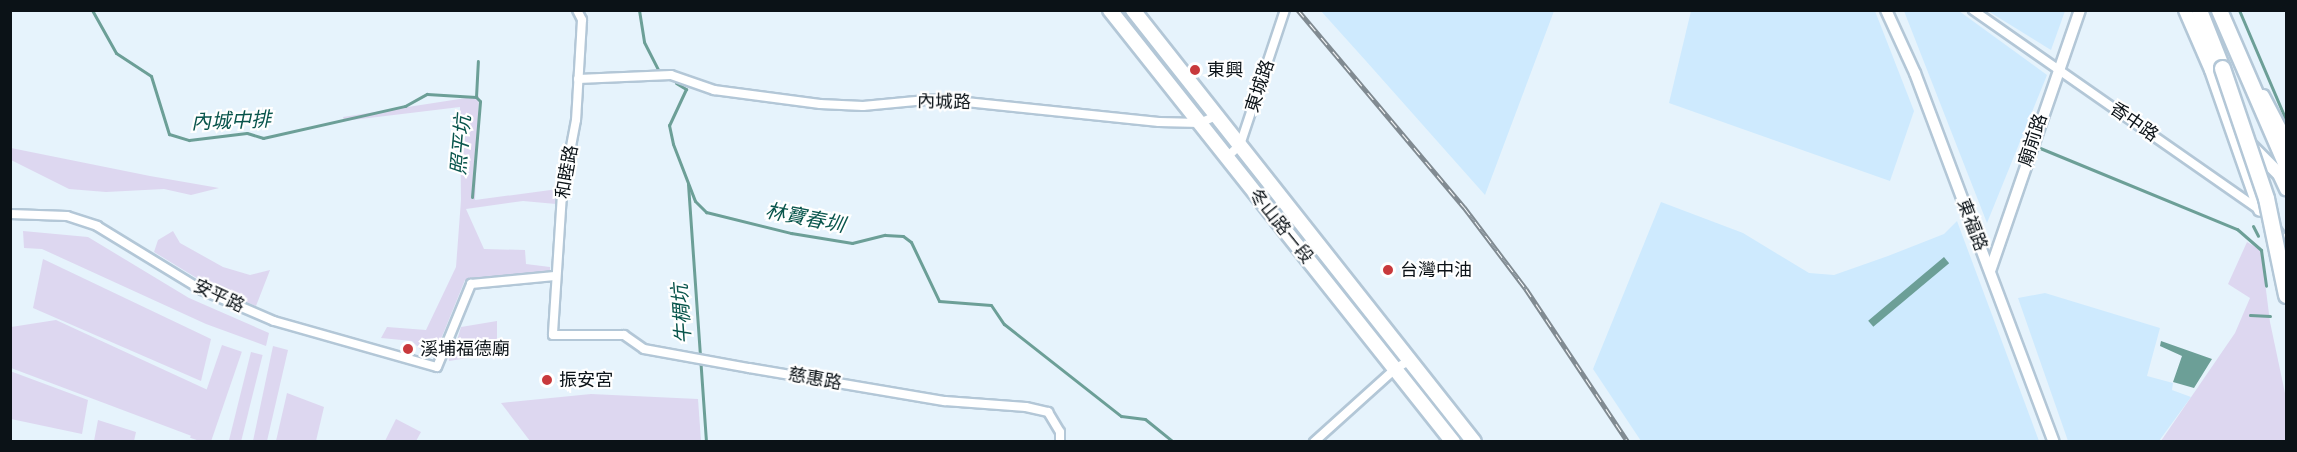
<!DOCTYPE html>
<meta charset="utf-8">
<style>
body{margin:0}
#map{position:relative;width:2297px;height:452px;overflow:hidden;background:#e6f3fc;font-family:Jost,"Noto Sans TC",sans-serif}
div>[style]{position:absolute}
.built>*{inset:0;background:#ceeafe}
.green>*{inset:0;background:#ddd7f0;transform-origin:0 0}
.water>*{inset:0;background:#6c9f97;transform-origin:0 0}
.stream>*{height:3px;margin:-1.5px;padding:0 1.5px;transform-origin:1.5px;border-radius:1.5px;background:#6c9f97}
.roads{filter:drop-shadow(2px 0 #b3c7d7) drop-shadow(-2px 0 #b3c7d7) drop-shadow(0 2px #b3c7d7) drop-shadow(0 -2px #b3c7d7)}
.minor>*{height:8px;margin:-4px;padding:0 4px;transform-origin:4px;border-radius:4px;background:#fff}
.tertiary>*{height:10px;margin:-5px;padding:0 5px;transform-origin:5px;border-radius:5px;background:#fff}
.secondary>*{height:12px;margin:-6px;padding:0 6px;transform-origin:6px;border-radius:6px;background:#fff}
.primary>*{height:14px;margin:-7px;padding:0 7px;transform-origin:7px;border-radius:7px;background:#fff}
.motorway>*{height:15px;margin:-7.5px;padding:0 7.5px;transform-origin:7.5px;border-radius:7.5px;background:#fff}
.rail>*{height:5px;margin-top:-2.5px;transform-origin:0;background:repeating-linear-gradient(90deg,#fff 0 9px,#818b92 0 18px);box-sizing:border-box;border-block:2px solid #818b92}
.bridges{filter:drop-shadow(2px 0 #b3c7d7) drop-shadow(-2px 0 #b3c7d7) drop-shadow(0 2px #b3c7d7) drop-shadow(0 -2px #b3c7d7)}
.motorway-bridge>*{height:15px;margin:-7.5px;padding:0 7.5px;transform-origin:7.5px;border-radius:7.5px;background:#fff}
.dots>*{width:16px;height:16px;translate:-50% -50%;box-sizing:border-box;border:3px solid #fff;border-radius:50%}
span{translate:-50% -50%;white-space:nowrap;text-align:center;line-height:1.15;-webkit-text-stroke:4.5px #fff;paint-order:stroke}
.poi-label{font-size:18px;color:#0b1217}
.left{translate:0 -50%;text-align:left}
.street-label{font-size:18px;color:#0b1217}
.water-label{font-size:20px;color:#09554c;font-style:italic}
.frame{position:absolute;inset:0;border:12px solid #0b1217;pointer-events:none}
</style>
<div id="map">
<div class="built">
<div style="clip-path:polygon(1321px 11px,1554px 11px,1485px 195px,1366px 61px)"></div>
<div style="clip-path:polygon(1875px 11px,1914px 111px,1890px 181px,1669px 103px,1691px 11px)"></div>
<div style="clip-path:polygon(1904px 11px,1959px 11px,2047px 75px,1987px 223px)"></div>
<div style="clip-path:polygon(1988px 11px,2065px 11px,2051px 50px)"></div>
<div style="clip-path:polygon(1661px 202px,1743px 233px,1809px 273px,1834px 275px,1888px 256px,1944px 234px,1957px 221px,2039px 441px,1641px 441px,1593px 369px)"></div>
<div style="clip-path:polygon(2045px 293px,2160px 328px,2147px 376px,2173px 383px,2172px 390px,2191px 397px,2159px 441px,2068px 441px,2018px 298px)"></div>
</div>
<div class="green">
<div style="clip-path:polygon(479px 96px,475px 200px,558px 189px,556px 204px,523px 201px,466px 209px,484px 249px,525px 250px,526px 264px,550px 267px,550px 273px,465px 280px,434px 356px,428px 357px,412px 341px,381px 338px,387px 327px,426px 330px,456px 267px,461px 200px,460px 107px,344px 121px,343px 117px)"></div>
<div style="clip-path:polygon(11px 148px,150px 176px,219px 188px,191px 195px,164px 189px,106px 192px,69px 189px,11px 160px)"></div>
<div style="clip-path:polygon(23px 231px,88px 237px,189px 298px,269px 333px,266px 346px,206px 324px,42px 249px,24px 248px)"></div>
<div style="clip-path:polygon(173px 231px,180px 243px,223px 267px,250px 275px,270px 270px,256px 306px,213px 288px,154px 252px,158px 240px)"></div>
<div style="clip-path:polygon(2247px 242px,2261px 250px,2270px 322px,2286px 398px,2286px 441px,2161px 441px,2235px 333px,2250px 298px,2228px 284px)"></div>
<div style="clip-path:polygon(43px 259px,211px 339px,201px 381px,33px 308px)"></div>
<div style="clip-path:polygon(56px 320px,210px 391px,197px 438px,11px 368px,11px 327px)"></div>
<div style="clip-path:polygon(497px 321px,497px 347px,478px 349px,474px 357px,449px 361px,448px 352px,455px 347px,461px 327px)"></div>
<div style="left:222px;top:345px;width:21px;height:98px;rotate:19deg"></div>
<div style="clip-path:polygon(273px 346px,288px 350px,267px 441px,253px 441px)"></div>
<div style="left:251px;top:352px;width:12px;height:91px;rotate:14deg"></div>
<div style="clip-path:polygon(10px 371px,88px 400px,82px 434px,11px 419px)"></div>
<div style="clip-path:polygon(287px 393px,324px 407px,316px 441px,276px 441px)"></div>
<div style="clip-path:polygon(591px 394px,698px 399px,701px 441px,530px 441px,501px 403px)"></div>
<div style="clip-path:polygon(396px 419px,421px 432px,416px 441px,385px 441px)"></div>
<div style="clip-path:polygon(98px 420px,136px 432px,134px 441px,94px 441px)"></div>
</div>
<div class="water">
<div style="left:1944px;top:257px;width:8px;height:99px;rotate:50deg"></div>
<div style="clip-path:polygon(2161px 341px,2212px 359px,2194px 388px,2173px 382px,2182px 356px,2160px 346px)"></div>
</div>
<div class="stream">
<div style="left:92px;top:10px;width:49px;rotate:60.8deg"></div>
<div style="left:116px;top:53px;width:42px;rotate:33.3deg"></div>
<div style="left:151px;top:76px;width:61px;rotate:72.8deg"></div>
<div style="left:169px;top:134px;width:21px;rotate:17deg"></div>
<div style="left:189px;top:140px;width:58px;rotate:-6.9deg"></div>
<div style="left:247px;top:133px;width:17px;rotate:17deg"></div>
<div style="left:263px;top:138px;width:146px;rotate:-12.7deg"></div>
<div style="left:405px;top:106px;width:25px;rotate:-29deg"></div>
<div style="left:427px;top:94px;width:49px;rotate:3.5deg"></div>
<div style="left:639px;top:10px;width:32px;rotate:81deg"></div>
<div style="left:644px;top:42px;width:33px;rotate:63deg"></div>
<div style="left:2239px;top:10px;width:120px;rotate:66.9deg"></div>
<div style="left:676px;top:83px;width:12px;rotate:31deg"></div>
<div style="left:686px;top:89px;width:40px;rotate:115deg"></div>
<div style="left:669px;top:125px;width:19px;rotate:78deg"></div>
<div style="left:673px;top:144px;width:61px;rotate:68.9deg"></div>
<div style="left:695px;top:201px;width:16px;rotate:45deg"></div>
<div style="left:706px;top:212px;width:88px;rotate:13.9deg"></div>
<div style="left:791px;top:233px;width:62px;rotate:9.3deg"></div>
<div style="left:852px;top:243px;width:34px;rotate:-14deg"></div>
<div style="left:885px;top:235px;width:18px;rotate:3deg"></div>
<div style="left:903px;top:236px;width:10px;rotate:37deg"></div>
<div style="left:911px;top:242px;width:65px;rotate:64.6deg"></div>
<div style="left:939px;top:301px;width:52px;rotate:4.4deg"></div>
<div style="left:991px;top:305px;width:23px;rotate:56deg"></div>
<div style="left:1004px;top:324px;width:149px;rotate:38.2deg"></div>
<div style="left:1121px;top:416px;width:24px;rotate:7deg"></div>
<div style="left:1145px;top:419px;width:36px;rotate:39deg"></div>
<div style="left:2040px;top:148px;width:213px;rotate:22.4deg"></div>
<div style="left:2237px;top:229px;width:32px;rotate:41deg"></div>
<div style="left:2261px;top:250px;width:36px;rotate:82deg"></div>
<div style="left:688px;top:184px;width:259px;rotate:86deg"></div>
<div style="left:472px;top:197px;width:96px;rotate:-85.2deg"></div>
<div style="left:480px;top:101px;width:6px;rotate:-135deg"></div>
<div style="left:476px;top:97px;width:36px;rotate:-87deg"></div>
<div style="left:2253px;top:226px;width:11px;rotate:63deg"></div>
<div style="left:2250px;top:315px;width:20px;rotate:3deg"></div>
</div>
<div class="roads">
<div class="minor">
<div style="left:577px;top:10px;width:11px;rotate:63deg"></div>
<div style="left:582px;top:20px;width:100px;rotate:93.4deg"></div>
<div style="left:576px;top:120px;width:75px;rotate:100.7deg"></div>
<div style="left:562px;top:194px;width:141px;rotate:93.7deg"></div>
<div style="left:553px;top:335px;width:71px"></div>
<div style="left:624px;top:335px;width:24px;rotate:35deg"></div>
<div style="left:644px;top:349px;width:107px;rotate:10.3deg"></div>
<div style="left:749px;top:368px;width:199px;rotate:9.6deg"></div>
<div style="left:945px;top:401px;width:81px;rotate:4.2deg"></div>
<div style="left:1026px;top:407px;width:23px;rotate:13deg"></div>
<div style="left:1048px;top:412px;width:23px;rotate:59deg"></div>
<div style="left:1060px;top:432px;width:10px;rotate:90deg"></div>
<div style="left:1973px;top:10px;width:350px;rotate:34.9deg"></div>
<div style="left:578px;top:79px;width:93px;rotate:-2.5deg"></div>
<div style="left:671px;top:75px;width:46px;rotate:19.2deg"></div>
<div style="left:714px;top:90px;width:107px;rotate:7.5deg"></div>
<div style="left:820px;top:104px;width:43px;rotate:2.7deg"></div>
<div style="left:863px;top:106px;width:74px;rotate:-5.4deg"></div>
<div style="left:937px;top:99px;width:223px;rotate:5.9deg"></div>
<div style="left:1159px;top:122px;width:41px;rotate:1.4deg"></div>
<div style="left:1200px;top:123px;width:20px;rotate:-24deg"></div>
<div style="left:1227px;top:157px;width:18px;rotate:-43deg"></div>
<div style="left:1240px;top:145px;width:142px;rotate:-71.6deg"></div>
<div style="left:10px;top:214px;width:57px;rotate:2deg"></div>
<div style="left:67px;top:216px;width:32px;rotate:18deg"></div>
<div style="left:97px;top:226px;width:123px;rotate:31.4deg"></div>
<div style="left:202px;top:290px;width:78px;rotate:23.3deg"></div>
<div style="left:274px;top:321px;width:169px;rotate:15.8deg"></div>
<div style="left:437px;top:367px;width:90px;rotate:-67.7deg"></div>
<div style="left:471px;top:284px;width:84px;rotate:-5.4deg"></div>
<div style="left:2276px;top:229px;width:17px;rotate:54deg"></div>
<div style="left:1314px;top:442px;width:109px;rotate:-42deg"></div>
<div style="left:1395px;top:369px;width:17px;rotate:-31deg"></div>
</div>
<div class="tertiary">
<div style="left:1886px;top:10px;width:69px;rotate:65.3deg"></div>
<div style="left:1915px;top:73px;width:394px;rotate:69.4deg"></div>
<div style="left:1990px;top:271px;width:276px;rotate:-71deg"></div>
</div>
<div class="secondary">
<div style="left:2185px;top:10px;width:65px;rotate:66.6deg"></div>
<div style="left:2211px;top:70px;width:148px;rotate:70.7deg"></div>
<div style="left:2263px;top:96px;width:50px;rotate:62.4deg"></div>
<div style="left:2249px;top:144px;width:42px;rotate:45deg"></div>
<div style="left:2279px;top:174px;width:17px;rotate:65deg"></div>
</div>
<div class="primary">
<div style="left:1110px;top:10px;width:552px;rotate:51.55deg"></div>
<div style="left:1133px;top:10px;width:550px;rotate:51.71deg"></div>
</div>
<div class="motorway">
<div style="left:2199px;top:10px;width:62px;rotate:68.4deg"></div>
<div style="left:2219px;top:10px;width:169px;rotate:66.6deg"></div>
</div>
</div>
<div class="rail">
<div style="left:1298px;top:10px;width:258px;rotate:49.9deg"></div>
<div style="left:1464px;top:207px;width:103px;rotate:52.9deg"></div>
<div style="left:1526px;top:289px;width:184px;rotate:56.3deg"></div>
</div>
<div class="bridges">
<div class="motorway-bridge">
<div style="left:2222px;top:68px;width:137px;rotate:71.3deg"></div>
<div style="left:2266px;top:198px;width:99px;rotate:78.3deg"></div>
</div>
</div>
<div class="dots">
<div style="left:1195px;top:70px;background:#c8393c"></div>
<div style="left:1388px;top:270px;background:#c8393c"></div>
<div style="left:408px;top:349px;background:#c8393c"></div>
<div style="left:547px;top:380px;background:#c8393c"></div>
</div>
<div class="poi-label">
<span class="left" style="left:1207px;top:70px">東興</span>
<span class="left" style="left:1400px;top:270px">台灣中油</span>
<span class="left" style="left:420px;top:349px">溪埔福德廟</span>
<span class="left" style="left:559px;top:380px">振安宮</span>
</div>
<div class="street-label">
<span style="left:1260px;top:86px;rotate:-72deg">東城路</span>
<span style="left:944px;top:102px;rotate:1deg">內城路</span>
<span style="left:2134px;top:122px;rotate:35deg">香中路</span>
<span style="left:2033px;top:140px;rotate:-72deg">廟前路</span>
<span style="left:567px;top:172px;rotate:-80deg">和睦路</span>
<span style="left:1972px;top:225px;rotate:69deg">東福路</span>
<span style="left:1281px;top:226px;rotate:51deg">冬山路一段</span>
<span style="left:219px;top:296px;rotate:25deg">安平路</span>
<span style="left:815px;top:379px;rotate:10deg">慈惠路</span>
</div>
<div class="water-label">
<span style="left:231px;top:121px;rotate:-2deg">內城中排</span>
<span style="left:461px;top:145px;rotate:-85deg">照平坑</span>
<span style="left:805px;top:218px;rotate:11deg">林寶春圳</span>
<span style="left:682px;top:314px;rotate:-94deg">牛椆坑</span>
</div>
<div class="frame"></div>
</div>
